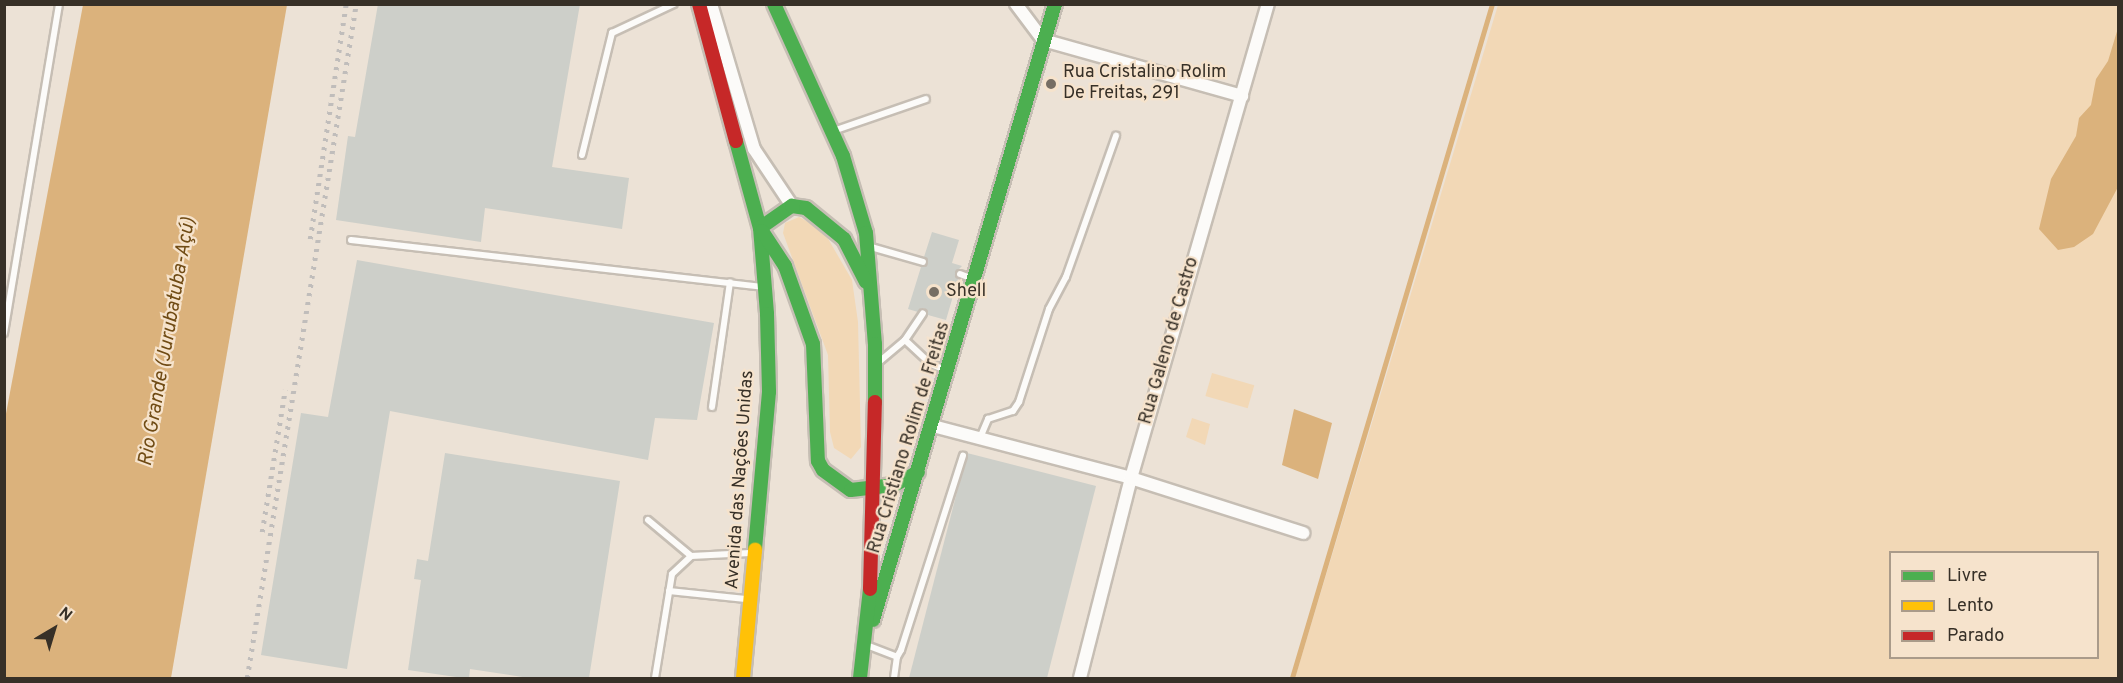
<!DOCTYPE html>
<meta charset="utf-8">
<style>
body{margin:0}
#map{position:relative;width:2123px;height:683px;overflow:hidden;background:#ece2d6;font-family:Overpass,sans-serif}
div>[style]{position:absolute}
.green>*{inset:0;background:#f2d8b6;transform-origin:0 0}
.water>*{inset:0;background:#dbb27c}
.stream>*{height:4.5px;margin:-2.25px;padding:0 2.25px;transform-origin:2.25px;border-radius:2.25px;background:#dbb27c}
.building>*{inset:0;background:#cdcfc9}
.roads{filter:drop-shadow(2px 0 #c6beb4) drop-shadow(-2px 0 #c6beb4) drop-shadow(0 2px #c6beb4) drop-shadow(0 -2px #c6beb4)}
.lane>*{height:6px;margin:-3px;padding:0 3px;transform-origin:3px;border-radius:3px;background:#fcfbf9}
.street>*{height:12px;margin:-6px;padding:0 6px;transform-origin:6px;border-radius:6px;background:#fcfbf9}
.fast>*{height:14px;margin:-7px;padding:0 7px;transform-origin:7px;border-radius:7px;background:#4caf50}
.slow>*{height:14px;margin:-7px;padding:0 7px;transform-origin:7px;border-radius:7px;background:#ffc107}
.jam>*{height:14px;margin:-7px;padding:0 7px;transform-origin:7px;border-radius:7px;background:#c62828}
.rail>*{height:4.5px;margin-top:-2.25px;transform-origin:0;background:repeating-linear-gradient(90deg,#c0bdbb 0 3px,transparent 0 9px)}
.dots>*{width:16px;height:16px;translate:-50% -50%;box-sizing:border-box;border:3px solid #f6e3cc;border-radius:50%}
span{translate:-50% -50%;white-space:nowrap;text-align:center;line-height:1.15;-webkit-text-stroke:4.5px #f6e3cc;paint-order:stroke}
.poi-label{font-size:18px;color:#373027}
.left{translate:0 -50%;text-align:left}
.street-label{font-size:18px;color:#373027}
.water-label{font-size:20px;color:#704b14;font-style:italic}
.frame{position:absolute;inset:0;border:6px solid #373027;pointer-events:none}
.legend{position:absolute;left:1889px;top:551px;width:210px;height:108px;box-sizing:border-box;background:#f6e3cc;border:2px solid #aa9b8a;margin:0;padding:8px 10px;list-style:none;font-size:18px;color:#373027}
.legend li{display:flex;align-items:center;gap:12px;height:30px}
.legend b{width:30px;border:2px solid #aa9b8a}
.north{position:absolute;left:24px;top:599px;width:60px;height:60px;-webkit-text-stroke:4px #f6e3cc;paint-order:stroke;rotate:38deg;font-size:16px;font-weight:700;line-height:24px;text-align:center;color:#373027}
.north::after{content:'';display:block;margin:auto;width:21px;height:27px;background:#373027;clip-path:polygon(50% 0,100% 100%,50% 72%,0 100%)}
</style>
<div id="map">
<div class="green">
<div style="clip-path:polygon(evenodd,1498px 5px,2118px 5px,2118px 678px,1295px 678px,1498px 5px,1890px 552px,2098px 552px,2098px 658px,1890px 658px,1890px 552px)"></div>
<div style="clip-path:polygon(799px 217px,823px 230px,852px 280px,858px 322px,861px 447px,851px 459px,834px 448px,830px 432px,828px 355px,783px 233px,785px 223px)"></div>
<div style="left:1212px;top:373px;width:44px;height:24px;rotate:16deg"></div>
<div style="clip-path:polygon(1192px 418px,1210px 424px,1205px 445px,1186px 437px)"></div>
</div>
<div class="water">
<div style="clip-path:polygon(83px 5px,287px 5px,171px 678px,5px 678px,5px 419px)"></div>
<div style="clip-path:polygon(2118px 28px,2118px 187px,2093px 234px,2074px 247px,2058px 250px,2039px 229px,2051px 179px,2076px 136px,2079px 118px,2091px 105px,2096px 79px,2108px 61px)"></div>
<div style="clip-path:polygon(1294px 409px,1332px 423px,1318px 479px,1282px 465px)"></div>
</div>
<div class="stream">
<div style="left:1292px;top:678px;width:703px;rotate:-73.47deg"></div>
</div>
<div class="building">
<div style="clip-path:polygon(378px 4px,580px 4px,552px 167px,629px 178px,622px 229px,485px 208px,481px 242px,336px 220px,348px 136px,355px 137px)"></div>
<div style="clip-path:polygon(932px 232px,959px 240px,952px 263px,962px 266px,955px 273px,958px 279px,946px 320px,928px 315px,924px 308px,918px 312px,908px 309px,921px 267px,928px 264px,924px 257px)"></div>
<div style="clip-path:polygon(357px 260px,714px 323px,697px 420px,655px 418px,648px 460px,390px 411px,347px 669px,261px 655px,301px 413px,328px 417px)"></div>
<div style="clip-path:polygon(445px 453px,620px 481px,589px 678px,529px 678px,470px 669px,469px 678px,463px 678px,408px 670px,421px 580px,414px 579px,417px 559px,428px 561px)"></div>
<div style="clip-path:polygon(967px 453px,1096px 486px,1047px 678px,909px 678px)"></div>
</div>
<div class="roads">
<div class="lane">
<div style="left:836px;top:130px;width:95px;rotate:-19deg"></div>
<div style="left:582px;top:155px;width:126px;rotate:-76.2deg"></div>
<div style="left:612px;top:33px;width:68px;rotate:-25.1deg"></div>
<div style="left:351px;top:240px;width:414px;rotate:6.5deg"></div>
<div style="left:871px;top:247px;width:54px;rotate:16.1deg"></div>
<div style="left:960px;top:274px;width:14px;rotate:21deg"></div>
<div style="left:4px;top:333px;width:334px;rotate:-80.5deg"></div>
<div style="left:905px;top:340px;width:35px;rotate:43deg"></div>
<div style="left:931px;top:364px;width:15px;rotate:23deg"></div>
<div style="left:880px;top:361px;width:33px;rotate:-40deg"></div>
<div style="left:905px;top:340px;width:32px;rotate:-56deg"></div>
<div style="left:712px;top:407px;width:126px;rotate:-81.8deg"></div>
<div style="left:980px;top:438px;width:21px;rotate:-67deg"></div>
<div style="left:988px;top:419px;width:26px;rotate:-18deg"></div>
<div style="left:1013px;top:411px;width:11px;rotate:-56deg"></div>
<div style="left:1019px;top:402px;width:98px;rotate:-72.1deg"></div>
<div style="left:1049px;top:309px;width:36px;rotate:-62deg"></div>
<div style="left:1066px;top:277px;width:150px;rotate:-70.5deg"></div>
<div style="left:648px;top:520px;width:56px;rotate:39.9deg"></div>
<div style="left:669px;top:591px;width:77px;rotate:5.9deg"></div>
<div style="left:869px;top:646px;width:30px;rotate:21deg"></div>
<div style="left:897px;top:657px;width:8px;rotate:-60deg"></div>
<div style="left:901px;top:650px;width:204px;rotate:-72.3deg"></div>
<div style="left:655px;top:678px;width:105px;rotate:-80.7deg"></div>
<div style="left:672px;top:574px;width:26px;rotate:-43deg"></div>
<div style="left:691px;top:556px;width:59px;rotate:-2.9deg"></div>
<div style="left:894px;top:678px;width:21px;rotate:-82deg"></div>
</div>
<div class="street">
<div style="left:711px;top:4px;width:151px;rotate:73.5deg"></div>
<div style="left:754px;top:149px;width:69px;rotate:56.3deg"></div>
<div style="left:1016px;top:4px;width:45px;rotate:53.1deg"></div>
<div style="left:1043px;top:40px;width:207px;rotate:15.7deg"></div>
<div style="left:933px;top:426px;width:205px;rotate:14.7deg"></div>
<div style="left:1131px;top:478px;width:181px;rotate:17.7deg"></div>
<div style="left:1080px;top:678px;width:206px;rotate:-75.7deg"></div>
<div style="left:1131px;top:478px;width:493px;rotate:-73.9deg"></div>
</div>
<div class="fast">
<div style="left:774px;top:4px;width:167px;rotate:65.6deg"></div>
<div style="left:843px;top:156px;width:80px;rotate:73.4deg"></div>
<div style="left:866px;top:233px;width:111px;rotate:85.4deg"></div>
<div style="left:875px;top:344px;width:58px;rotate:90deg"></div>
<div style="left:736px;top:141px;width:90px;rotate:74.6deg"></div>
<div style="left:760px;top:228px;width:86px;rotate:85.3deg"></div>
<div style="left:767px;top:314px;width:78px;rotate:88.5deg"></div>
<div style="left:769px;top:392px;width:159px;rotate:95.1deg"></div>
<div style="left:760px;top:228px;width:39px;rotate:-35deg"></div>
<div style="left:792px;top:206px;width:14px;rotate:8deg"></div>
<div style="left:806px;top:208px;width:49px;rotate:39.2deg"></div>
<div style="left:844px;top:239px;width:48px;rotate:62.9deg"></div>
<div style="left:762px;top:231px;width:42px;rotate:56.7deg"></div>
<div style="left:785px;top:266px;width:83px;rotate:70.3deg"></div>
<div style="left:813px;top:344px;width:117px;rotate:87.6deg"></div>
<div style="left:818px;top:461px;width:10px;rotate:61deg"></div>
<div style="left:823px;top:470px;width:34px;rotate:36deg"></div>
<div style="left:851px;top:490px;width:43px;rotate:-6.6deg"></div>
<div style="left:894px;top:485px;width:27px;rotate:-28deg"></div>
<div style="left:873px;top:620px;width:642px;rotate:-73.54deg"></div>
<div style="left:860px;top:678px;width:90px;rotate:-83.6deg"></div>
</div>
<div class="slow">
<div style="left:743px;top:678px;width:129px;rotate:-84.6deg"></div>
</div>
<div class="jam">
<div style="left:699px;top:4px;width:142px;rotate:74.9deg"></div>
<div style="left:870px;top:589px;width:187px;rotate:-88.5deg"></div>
</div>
</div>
<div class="rail">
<div style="left:310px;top:239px;width:238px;rotate:-81.3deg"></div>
<div style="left:262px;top:532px;width:144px;rotate:-80.8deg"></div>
<div style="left:247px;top:678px;width:683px;rotate:-80.81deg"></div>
</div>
<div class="dots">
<div style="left:1051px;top:84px;background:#766e64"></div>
<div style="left:934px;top:292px;background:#766e64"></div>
</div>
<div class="poi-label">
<span class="left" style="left:1063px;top:84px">Rua Cristalino Rolim<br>De Freitas, 291</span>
<span class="left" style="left:946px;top:292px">Shell</span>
</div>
<div class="street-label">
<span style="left:1170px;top:341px;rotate:-74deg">Rua Galeno de Castro</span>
<span style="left:910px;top:438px;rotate:-73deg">Rua Cristiano Rolim de Freitas</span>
<span style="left:741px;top:480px;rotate:-86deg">Avenida das Nações Unidas</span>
</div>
<div class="water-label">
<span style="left:168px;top:342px;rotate:-80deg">Rio Grande (Jurubatuba-Açú)</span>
</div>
<div class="frame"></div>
<ul class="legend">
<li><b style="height:8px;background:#4caf50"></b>Livre</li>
<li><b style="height:8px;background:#ffc107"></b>Lento</li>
<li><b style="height:8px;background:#c62828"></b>Parado</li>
</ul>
<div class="north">N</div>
</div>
